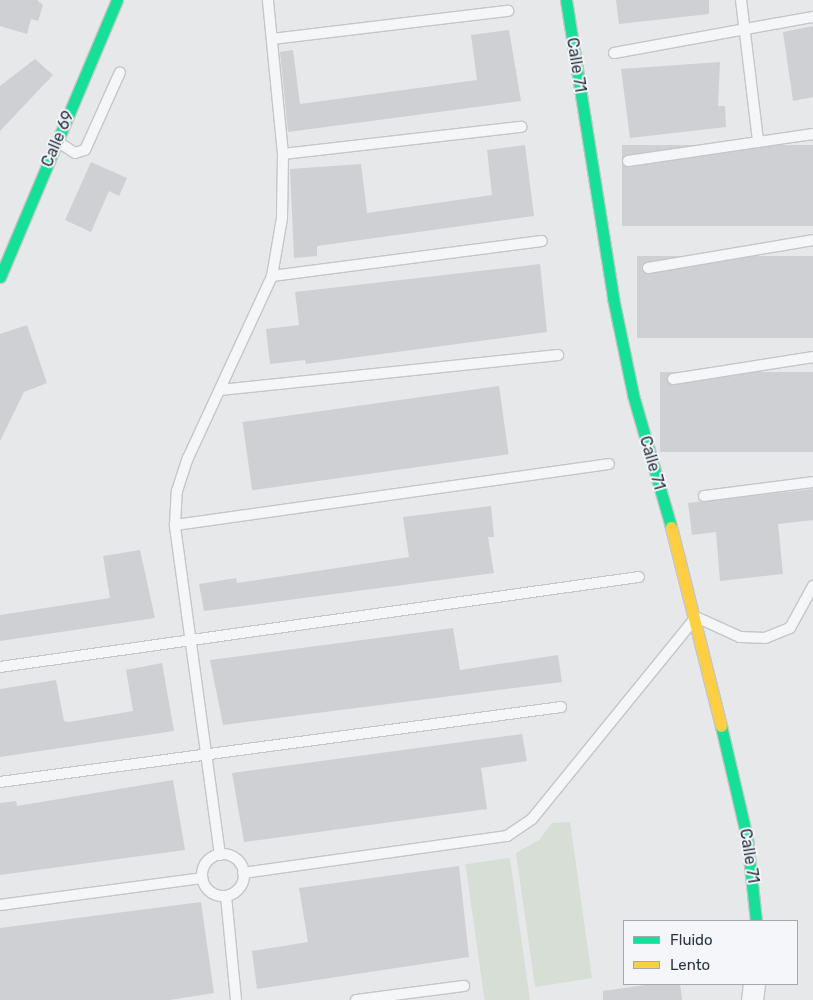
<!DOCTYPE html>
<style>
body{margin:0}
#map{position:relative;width:813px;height:1000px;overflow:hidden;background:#e6e8ea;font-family:Rubik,sans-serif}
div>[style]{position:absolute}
.green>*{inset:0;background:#d6ded6;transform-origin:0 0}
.building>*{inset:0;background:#ced0d3;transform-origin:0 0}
.roads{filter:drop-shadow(1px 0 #c4c6c8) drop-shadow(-1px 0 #c4c6c8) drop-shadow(0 1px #c4c6c8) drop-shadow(0 -1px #c4c6c8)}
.lane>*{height:10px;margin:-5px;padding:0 5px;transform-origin:5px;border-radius:5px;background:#f5f6f7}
.lane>.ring{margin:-5px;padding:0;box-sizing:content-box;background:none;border:10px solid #f5f6f7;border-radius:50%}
.street>*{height:21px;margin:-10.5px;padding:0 10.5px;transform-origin:10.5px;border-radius:10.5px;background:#f5f6f7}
.fast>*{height:11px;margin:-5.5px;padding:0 5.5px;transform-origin:5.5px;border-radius:5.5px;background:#16e098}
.slow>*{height:11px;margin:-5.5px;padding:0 5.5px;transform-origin:5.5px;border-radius:5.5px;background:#ffcf43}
span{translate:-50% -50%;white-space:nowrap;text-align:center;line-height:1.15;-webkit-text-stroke:4px #f4f6f9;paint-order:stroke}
.street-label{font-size:16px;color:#2b3445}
.legend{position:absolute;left:623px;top:920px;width:175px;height:65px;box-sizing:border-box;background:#f4f6f9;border:1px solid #a4a8b1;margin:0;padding:6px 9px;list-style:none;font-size:15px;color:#2b3445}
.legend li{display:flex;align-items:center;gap:10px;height:25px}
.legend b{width:25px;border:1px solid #a4a8b1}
</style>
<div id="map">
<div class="green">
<div style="clip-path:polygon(570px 822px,592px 978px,535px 987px,516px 853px,539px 840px,552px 823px)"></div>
<div style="left:510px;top:858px;width:143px;height:45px;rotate:82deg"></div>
</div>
<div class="building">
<div style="clip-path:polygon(0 0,37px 0,43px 5px,38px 21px,31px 19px,27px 34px,0 26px)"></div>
<div style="clip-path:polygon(616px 0,709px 0,709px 14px,619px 24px)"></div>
<div style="clip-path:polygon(813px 26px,813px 97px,793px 101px,783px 32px)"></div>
<div style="clip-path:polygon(509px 30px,521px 101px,288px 132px,280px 52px,293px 50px,300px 104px,477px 80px,471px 35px)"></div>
<div style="clip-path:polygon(35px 59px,53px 75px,0 131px,0 86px)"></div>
<div style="clip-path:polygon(720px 62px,718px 106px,725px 106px,726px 127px,630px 138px,621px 69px)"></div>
<div style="clip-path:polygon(525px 145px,534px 216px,317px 246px,317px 256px,294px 258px,290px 169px,361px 164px,367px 213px,492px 195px,487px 150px)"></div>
<div style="left:813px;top:145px;width:81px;height:191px;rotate:90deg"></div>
<div style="clip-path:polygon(91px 162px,127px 178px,119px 196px,109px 191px,91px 232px,65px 220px)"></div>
<div style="left:813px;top:256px;width:82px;height:176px;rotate:90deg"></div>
<div style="clip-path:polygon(540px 264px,547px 332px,306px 364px,305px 360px,270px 364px,266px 329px,299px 325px,295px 292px)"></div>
<div style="clip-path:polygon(27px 325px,47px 383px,24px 392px,0 441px,0 334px)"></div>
<div style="left:813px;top:372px;width:80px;height:153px;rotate:90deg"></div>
<div style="left:499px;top:386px;width:69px;height:259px;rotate:82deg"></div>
<div style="clip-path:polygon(813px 489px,813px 520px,778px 524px,783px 574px,720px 581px,716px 532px,692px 535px,688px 503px)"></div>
<div style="clip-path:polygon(491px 506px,494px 537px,488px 537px,494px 573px,204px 611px,199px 584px,236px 578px,237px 583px,409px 557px,403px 517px)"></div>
<div style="clip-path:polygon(140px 550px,155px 618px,0 641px,0 615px,110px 598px,103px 556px)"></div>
<div style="clip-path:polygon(453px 628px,460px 670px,558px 655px,562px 682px,223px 725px,210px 660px)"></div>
<div style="clip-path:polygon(162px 663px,174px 731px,0 757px,0 689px,56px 680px,64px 721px,69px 722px,133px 711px,126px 670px)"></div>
<div style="clip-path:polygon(522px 734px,527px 761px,481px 768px,487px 809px,244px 842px,232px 773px)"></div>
<div style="clip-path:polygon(173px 780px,185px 850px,0 875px,0 803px,16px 801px,17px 806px)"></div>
<div style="clip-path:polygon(459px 866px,469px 957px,257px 989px,252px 951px,308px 942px,299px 888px)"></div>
<div style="clip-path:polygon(201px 902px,214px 993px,170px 1000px,0 1000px,0 928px)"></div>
<div style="clip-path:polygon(653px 984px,680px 984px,682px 1000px,603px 1000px,603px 991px)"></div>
</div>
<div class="roads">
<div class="lane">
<div style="left:741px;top:0;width:142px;rotate:83.1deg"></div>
<div style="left:272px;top:39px;width:238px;rotate:-6.8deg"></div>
<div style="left:614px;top:53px;width:202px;rotate:-10.3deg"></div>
<div style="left:58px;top:142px;width:20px;rotate:33deg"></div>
<div style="left:75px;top:153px;width:10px;rotate:-17deg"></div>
<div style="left:85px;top:150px;width:85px;rotate:-65.8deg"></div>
<div style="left:283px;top:154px;width:240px;rotate:-6.5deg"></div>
<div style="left:628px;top:161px;width:187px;rotate:-8.3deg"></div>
<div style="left:648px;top:268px;width:167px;rotate:-9.6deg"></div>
<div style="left:272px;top:276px;width:272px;rotate:-7.4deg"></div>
<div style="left:673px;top:379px;width:142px;rotate:-8.9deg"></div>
<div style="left:220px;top:390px;width:340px;rotate:-5.9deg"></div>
<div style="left:704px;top:496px;width:110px;rotate:-7.3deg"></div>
<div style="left:175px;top:525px;width:438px;rotate:-8deg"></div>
<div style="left:0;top:667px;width:645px;rotate:-8.02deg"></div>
<div style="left:0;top:782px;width:566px;rotate:-7.61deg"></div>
<div class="ring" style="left:202px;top:854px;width:32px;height:32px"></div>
<div style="left:220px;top:855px;width:333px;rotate:-97.8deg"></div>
<div style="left:175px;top:525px;width:34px;rotate:-87deg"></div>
<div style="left:177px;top:491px;width:35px;rotate:-72deg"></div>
<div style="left:188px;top:458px;width:200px;rotate:-65.2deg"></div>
<div style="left:272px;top:276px;width:59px;rotate:-80.2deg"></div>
<div style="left:282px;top:218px;width:64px;rotate:-89.1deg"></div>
<div style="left:283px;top:154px;width:155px;rotate:-95.6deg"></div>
<div style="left:243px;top:873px;width:267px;rotate:-8deg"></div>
<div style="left:507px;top:836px;width:30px;rotate:-34deg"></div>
<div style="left:532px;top:819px;width:260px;rotate:-50.9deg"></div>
<div style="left:696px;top:617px;width:48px;rotate:24.4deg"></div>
<div style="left:740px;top:637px;width:25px;rotate:2deg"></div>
<div style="left:765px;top:638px;width:27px;rotate:-22deg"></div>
<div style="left:790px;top:628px;width:48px;rotate:-61.3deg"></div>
<div style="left:226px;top:896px;width:104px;rotate:84.5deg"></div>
<div style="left:0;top:905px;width:204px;rotate:-7.6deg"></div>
<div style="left:356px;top:1000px;width:109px;rotate:-7.4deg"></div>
</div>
<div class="street">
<div style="left:752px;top:1000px;width:16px;rotate:-83deg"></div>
</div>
<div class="fast">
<div style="left:566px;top:0;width:302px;rotate:81deg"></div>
<div style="left:613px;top:298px;width:99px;rotate:78.3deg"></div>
<div style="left:633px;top:395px;width:137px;rotate:73.9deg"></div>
<div style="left:0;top:277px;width:301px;rotate:-67.1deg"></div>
<div style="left:721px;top:726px;width:115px;rotate:76.9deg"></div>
<div style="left:747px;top:838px;width:83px;rotate:83.8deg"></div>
</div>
<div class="slow">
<div style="left:671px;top:527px;width:205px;rotate:75.9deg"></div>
</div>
</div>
<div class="street-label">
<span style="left:576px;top:65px;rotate:81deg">Calle 71</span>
<span style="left:58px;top:139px;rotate:-67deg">Calle 69</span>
<span style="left:652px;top:463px;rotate:74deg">Calle 71</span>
<span style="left:749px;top:856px;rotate:81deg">Calle 71</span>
</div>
<ul class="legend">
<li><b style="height:6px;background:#16e098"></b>Fluido</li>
<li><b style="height:6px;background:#ffcf43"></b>Lento</li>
</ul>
</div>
